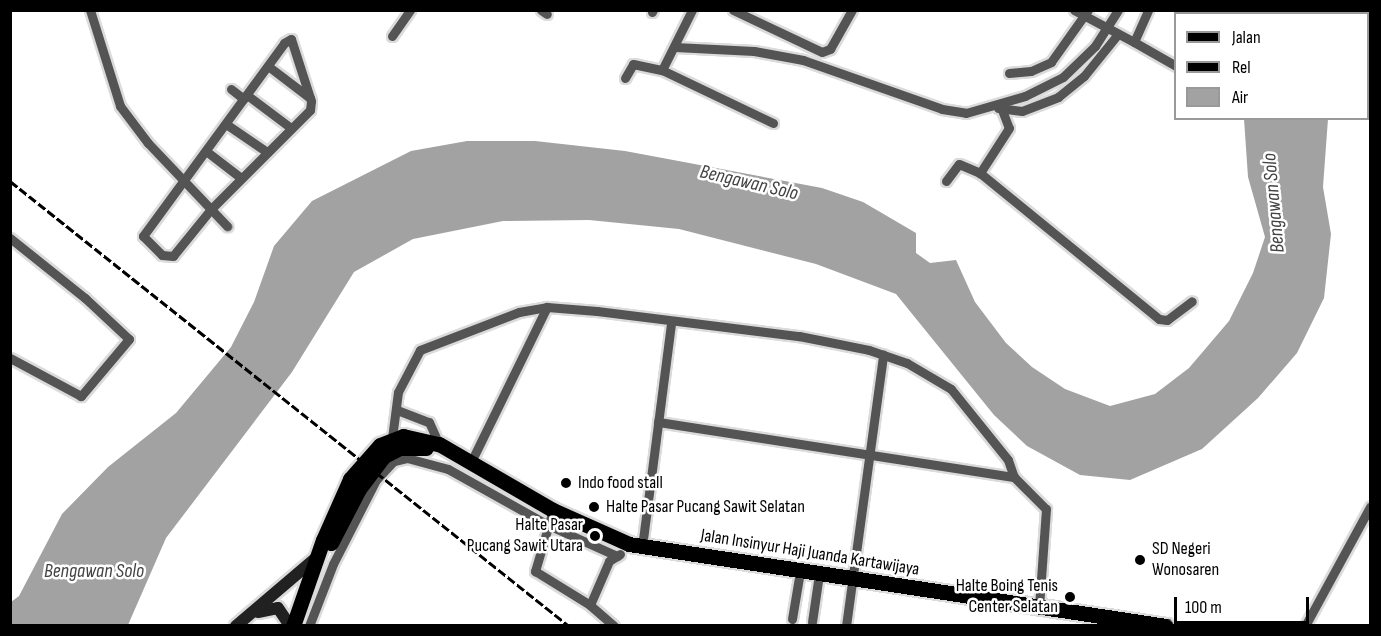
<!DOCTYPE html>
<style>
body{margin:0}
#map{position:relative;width:1381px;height:636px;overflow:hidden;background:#fff;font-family:"Sofia Sans Condensed",sans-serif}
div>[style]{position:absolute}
.water>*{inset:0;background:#a2a2a2}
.roads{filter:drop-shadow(2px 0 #dbdbdb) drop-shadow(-2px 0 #dbdbdb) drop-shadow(0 2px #dbdbdb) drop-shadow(0 -2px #dbdbdb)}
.street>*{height:9px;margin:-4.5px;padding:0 4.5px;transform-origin:4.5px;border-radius:4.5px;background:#545454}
.secondary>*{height:12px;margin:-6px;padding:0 6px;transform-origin:6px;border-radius:6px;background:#212121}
.primary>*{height:15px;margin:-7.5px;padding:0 7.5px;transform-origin:7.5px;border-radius:7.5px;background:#000}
.rail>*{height:3px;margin-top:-1.5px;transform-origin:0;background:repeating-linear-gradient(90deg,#000 0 9px,transparent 0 12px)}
.dots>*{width:16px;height:16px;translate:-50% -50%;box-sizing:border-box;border:3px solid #fff;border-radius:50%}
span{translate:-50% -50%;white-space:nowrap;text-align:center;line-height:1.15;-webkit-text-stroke:5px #fff;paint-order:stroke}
.poi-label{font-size:18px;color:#000}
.left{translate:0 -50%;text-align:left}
.right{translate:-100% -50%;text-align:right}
.street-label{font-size:18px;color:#000}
.water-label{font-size:20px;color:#434343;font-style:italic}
.frame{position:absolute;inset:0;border:12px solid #000;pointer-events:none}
.legend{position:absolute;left:1174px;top:12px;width:195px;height:108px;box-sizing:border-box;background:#fff;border:2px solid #999;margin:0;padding:8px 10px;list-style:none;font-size:18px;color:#000}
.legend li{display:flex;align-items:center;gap:12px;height:30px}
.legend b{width:30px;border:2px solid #999}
.scale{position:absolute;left:1174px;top:597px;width:135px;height:27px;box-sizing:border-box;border:3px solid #000;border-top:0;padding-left:8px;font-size:18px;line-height:21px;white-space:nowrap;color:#000;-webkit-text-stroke:4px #fff;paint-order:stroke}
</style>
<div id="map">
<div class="water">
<div style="clip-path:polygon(1244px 119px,1328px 119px,1323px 187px,1331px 234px,1324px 298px,1297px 353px,1258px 398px,1202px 449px,1130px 480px,1080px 475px,1027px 446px,994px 415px,896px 294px,816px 264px,679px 229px,589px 220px,503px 221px,413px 239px,354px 272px,292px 372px,166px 538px,128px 625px,11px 625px,11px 602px,19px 596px,62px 514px,108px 467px,176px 413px,231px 347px,254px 302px,274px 246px,312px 201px,411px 151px,467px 141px,535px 141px,625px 151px,822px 188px,863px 202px,916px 233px,916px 253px,930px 263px,956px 260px,975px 302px,1006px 343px,1032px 367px,1065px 389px,1110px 406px,1155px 394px,1189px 368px,1229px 321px,1253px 273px,1265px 237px,1248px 177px)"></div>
</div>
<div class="roads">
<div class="street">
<div style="left:90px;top:10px;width:101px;rotate:72.6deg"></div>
<div style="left:120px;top:106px;width:46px;rotate:52.9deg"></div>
<div style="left:148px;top:143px;width:115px;rotate:46.4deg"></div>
<div style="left:541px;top:10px;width:7px;rotate:34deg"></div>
<div style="left:692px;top:10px;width:67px;rotate:116.6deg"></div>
<div style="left:662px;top:70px;width:123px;rotate:25.5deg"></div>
<div style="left:733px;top:10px;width:98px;rotate:25.3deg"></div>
<div style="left:822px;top:52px;width:9px;rotate:-21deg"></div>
<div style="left:830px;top:49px;width:45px;rotate:-60.6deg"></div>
<div style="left:1074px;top:10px;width:68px;rotate:28.1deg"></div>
<div style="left:1134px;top:42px;width:35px;rotate:-66deg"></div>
<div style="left:652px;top:12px;width:2px;rotate:-63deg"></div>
<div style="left:392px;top:36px;width:32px;rotate:-55deg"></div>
<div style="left:291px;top:39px;width:65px;rotate:72.1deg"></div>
<div style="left:311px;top:101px;width:9px;rotate:96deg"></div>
<div style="left:310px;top:110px;width:140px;rotate:135deg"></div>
<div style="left:211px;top:209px;width:60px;rotate:129deg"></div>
<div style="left:173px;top:256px;width:11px;rotate:-175deg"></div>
<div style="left:162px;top:255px;width:27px;rotate:-135deg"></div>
<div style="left:143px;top:236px;width:239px;rotate:-53.8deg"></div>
<div style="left:284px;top:43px;width:8px;rotate:-30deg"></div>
<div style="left:1134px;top:42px;width:48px;rotate:29.7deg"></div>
<div style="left:675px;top:47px;width:79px;rotate:2.9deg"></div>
<div style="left:754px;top:51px;width:50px;rotate:10.4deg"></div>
<div style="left:803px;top:60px;width:147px;rotate:19.4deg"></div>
<div style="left:942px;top:109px;width:24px;rotate:9deg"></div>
<div style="left:966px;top:113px;width:61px;rotate:-16.1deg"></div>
<div style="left:1025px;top:96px;width:42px;rotate:-26.6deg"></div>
<div style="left:1063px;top:77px;width:45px;rotate:-44.1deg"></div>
<div style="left:1095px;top:46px;width:43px;rotate:-57.4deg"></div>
<div style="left:268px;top:66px;width:53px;rotate:37.3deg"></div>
<div style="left:1009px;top:73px;width:22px;rotate:-5deg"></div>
<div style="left:1031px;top:71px;width:22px;rotate:-24deg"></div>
<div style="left:1051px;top:62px;width:64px;rotate:-54.6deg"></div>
<div style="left:625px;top:78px;width:16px;rotate:-60deg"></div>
<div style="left:633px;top:64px;width:30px;rotate:12deg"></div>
<div style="left:231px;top:89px;width:16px;rotate:38deg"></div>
<div style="left:247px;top:95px;width:55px;rotate:36.9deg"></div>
<div style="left:998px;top:108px;width:24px;rotate:7deg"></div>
<div style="left:1022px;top:111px;width:39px;rotate:-21deg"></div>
<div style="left:1058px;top:97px;width:33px;rotate:-39deg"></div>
<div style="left:1084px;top:76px;width:54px;rotate:-51deg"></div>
<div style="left:1002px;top:110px;width:19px;rotate:69deg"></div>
<div style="left:1009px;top:128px;width:54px;rotate:122.8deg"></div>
<div style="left:980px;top:173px;width:231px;rotate:39.2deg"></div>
<div style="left:1159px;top:319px;width:8px;rotate:7deg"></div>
<div style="left:1167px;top:320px;width:31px;rotate:-37deg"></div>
<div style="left:226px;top:124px;width:50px;rotate:34.3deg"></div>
<div style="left:206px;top:151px;width:44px;rotate:37.6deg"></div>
<div style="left:946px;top:181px;width:21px;rotate:-53deg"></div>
<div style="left:959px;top:164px;width:23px;rotate:23deg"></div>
<div style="left:10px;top:238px;width:96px;rotate:38.7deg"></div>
<div style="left:85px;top:298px;width:60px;rotate:43deg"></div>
<div style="left:129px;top:339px;width:75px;rotate:130.1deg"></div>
<div style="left:81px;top:396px;width:81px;rotate:-151.8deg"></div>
<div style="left:397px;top:410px;width:34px;rotate:21deg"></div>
<div style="left:429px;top:422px;width:24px;rotate:66deg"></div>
<div style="left:658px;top:422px;width:360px;rotate:8.8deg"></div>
<div style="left:392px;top:438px;width:46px;rotate:-82.6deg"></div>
<div style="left:398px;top:392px;width:47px;rotate:-62.4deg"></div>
<div style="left:420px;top:350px;width:106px;rotate:-21deg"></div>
<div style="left:519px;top:312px;width:28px;rotate:-10deg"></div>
<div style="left:547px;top:307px;width:50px;rotate:4.6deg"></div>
<div style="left:597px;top:311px;width:204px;rotate:7.1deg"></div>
<div style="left:799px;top:336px;width:71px;rotate:11.3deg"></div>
<div style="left:869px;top:350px;width:40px;rotate:18.9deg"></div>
<div style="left:907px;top:363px;width:51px;rotate:30.6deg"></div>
<div style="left:951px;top:389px;width:91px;rotate:51.2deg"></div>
<div style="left:1008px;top:460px;width:18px;rotate:71deg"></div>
<div style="left:1014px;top:477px;width:45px;rotate:45deg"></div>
<div style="left:1046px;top:509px;width:98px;rotate:94.1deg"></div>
<div style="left:470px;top:464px;width:175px;rotate:-63.9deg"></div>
<div style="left:553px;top:510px;width:64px;rotate:106.4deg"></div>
<div style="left:535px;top:571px;width:65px;rotate:31.7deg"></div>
<div style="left:642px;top:547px;width:226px;rotate:-82.6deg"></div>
<div style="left:792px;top:619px;width:49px;rotate:-80.5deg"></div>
<div style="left:812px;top:622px;width:49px;rotate:-81.7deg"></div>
<div style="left:309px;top:626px;width:66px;rotate:-68.8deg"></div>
<div style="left:333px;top:564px;width:94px;rotate:-62.9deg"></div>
<div style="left:376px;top:480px;width:26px;rotate:-47deg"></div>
<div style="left:394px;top:461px;width:13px;rotate:-13deg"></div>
<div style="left:407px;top:458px;width:42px;rotate:15deg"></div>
<div style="left:448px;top:469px;width:115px;rotate:29.2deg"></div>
<div style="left:548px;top:525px;width:76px;rotate:24.2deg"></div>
<div style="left:614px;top:626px;width:32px;rotate:-139deg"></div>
<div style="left:590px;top:605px;width:48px;rotate:-66.6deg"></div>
<div style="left:609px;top:561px;width:13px;rotate:-32deg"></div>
<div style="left:846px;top:626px;width:274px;rotate:-82.2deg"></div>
<div style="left:1305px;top:626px;width:136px;rotate:-61.4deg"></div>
</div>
<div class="secondary">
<div style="left:258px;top:612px;width:20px;rotate:-11deg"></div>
<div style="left:278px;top:608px;width:22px;rotate:56deg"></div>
<div style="left:236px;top:626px;width:106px;rotate:-40.4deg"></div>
</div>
<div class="primary">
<div style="left:331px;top:543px;width:61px;rotate:-62.6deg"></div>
<div style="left:359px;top:489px;width:41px;rotate:-52.9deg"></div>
<div style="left:384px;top:456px;width:18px;rotate:-27deg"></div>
<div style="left:400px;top:448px;width:26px"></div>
<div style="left:293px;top:626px;width:91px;rotate:-70.8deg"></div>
<div style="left:323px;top:540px;width:67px;rotate:-66.1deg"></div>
<div style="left:350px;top:479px;width:45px;rotate:-48.6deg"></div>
<div style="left:380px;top:445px;width:25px;rotate:-21deg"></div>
<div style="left:403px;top:436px;width:37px;rotate:13deg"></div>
<div style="left:439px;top:444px;width:132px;rotate:30.1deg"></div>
<div style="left:553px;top:510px;width:83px;rotate:24.1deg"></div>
<div style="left:629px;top:544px;width:543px;rotate:8.68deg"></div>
</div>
</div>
<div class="rail">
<div style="left:10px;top:181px;width:714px;rotate:38.52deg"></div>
</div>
<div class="dots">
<div style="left:566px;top:483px;background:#000"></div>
<div style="left:594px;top:507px;background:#000"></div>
<div style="left:595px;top:536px;background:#000"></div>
<div style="left:1140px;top:560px;background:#000"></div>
<div style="left:1070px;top:597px;background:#000"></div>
</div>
<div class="poi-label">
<span class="left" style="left:578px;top:483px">Indo food stall</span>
<span class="left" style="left:606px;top:507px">Halte Pasar Pucang Sawit Selatan</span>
<span class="right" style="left:583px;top:536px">Halte Pasar<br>Pucang Sawit Utara</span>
<span class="left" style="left:1152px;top:560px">SD Negeri<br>Wonosaren</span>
<span class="right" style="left:1058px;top:597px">Halte Boing Tenis<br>Center Selatan</span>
</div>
<div class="street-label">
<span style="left:810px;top:553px;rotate:9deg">Jalan Insinyur Haji Juanda Kartawijaya</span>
</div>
<div class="water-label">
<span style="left:749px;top:183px;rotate:13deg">Bengawan Solo</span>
<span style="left:1274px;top:203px;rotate:-95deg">Bengawan Solo</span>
<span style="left:94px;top:571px">Bengawan Solo</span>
</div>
<div class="frame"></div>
<ul class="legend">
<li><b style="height:8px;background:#000"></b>Jalan</li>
<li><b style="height:8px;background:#000"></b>Rel</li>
<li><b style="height:16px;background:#a2a2a2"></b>Air</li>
</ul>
<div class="scale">100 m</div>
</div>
